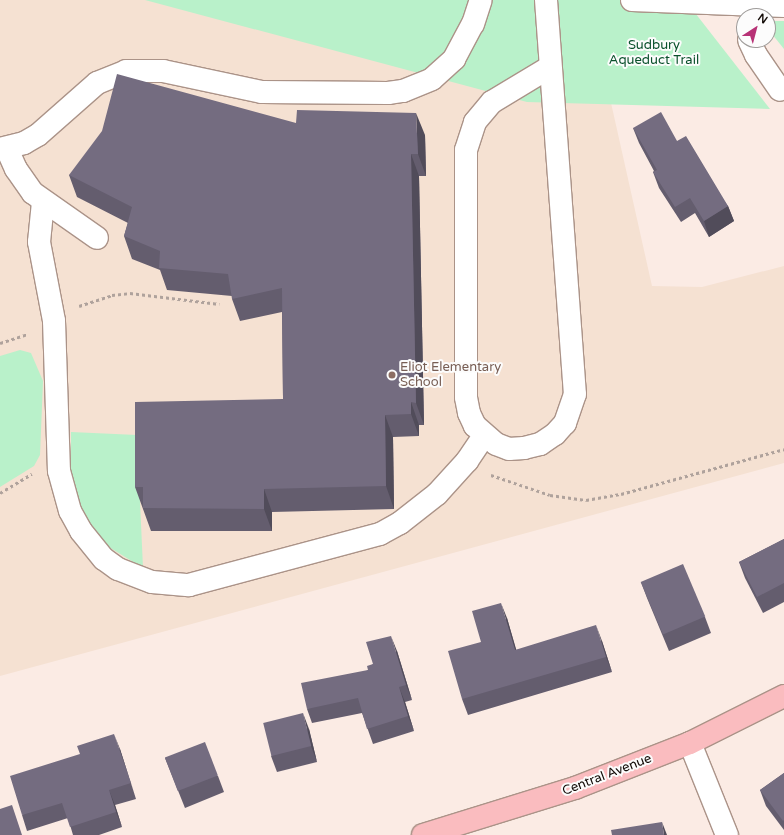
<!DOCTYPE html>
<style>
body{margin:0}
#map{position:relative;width:784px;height:835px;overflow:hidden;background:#fbebe4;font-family:"Varela Round",sans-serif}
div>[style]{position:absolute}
.education>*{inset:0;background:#f5e1d2}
.green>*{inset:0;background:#b9f1ca}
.path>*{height:2.5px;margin-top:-1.25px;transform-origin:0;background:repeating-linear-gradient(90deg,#afa29c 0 3px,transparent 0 6px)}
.roads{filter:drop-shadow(1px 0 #ab9388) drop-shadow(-1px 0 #ab9388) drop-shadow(0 1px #ab9388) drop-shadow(0 -1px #ab9388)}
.minor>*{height:22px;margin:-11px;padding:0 11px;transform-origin:11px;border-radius:11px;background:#fff}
.major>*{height:22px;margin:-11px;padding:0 11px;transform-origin:11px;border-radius:11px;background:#fabcbf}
.wall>*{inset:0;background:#645d6e}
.shaded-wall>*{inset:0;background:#514c5a}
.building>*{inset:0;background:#746c80;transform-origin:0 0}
.dots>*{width:11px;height:11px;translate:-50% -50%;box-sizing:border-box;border:2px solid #fcfcfc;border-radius:50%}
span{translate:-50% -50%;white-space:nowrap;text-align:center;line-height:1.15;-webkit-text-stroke:4px #fcfcfc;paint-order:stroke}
.park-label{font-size:13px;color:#0a512c}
.education-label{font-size:13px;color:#785e54}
.left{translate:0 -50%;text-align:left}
.street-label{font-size:13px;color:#130b07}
.north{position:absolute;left:736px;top:8px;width:40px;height:40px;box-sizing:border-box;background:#fcfcfc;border:1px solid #9f9c9a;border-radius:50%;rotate:36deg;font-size:11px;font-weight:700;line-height:16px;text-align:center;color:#130b07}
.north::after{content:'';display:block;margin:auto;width:14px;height:18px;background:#b73276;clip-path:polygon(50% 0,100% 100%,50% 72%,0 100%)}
</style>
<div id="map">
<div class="education">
<div style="clip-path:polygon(0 0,588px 0,652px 286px,702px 287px,784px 266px,784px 463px,0 676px)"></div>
</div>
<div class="green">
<div style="clip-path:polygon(145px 0,685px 0,770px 109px,527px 102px)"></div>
<div style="clip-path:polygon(768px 21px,784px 21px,784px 49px,768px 29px)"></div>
<div style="clip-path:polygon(20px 350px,31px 353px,43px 381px,40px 455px,34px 466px,0 487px,0 356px)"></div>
<div style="clip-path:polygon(71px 432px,137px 435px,143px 568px,104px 544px,78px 511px,71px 484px)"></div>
</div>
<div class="path">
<div style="left:79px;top:306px;width:35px;rotate:-18deg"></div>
<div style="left:112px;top:295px;width:18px;rotate:-6deg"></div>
<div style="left:130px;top:293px;width:90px;rotate:7deg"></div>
<div style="left:0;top:343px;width:28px;rotate:-18deg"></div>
<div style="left:491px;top:475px;width:62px;rotate:18.7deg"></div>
<div style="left:550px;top:495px;width:36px;rotate:8deg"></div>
<div style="left:586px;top:500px;width:36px;rotate:-10deg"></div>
<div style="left:621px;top:494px;width:169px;rotate:-15.4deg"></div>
<div style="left:0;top:493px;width:37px;rotate:-31deg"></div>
</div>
<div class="roads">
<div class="minor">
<div style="left:546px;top:0;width:395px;rotate:85.8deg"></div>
<div style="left:575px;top:394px;width:31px;rotate:109deg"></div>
<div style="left:565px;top:423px;width:15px;rotate:132deg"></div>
<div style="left:555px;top:434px;width:18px;rotate:146deg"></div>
<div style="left:540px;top:444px;width:16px;rotate:166deg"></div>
<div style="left:524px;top:448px;width:15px;rotate:176deg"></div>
<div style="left:509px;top:449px;width:14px;rotate:-159deg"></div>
<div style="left:496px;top:444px;width:28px;rotate:-139deg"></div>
<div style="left:475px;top:426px;width:14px;rotate:-115deg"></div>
<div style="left:469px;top:413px;width:16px;rotate:-101deg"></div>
<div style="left:466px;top:397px;width:247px;rotate:-90deg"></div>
<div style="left:466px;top:150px;width:29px;rotate:-72deg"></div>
<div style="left:475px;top:122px;width:26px;rotate:-50deg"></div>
<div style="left:492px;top:102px;width:68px;rotate:-31.1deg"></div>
<div style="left:632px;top:0;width:152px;rotate:2.3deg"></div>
<div style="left:749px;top:40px;width:17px;rotate:65deg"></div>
<div style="left:756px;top:55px;width:42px;rotate:55.6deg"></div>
<div style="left:0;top:149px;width:25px;rotate:-14deg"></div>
<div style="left:24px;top:143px;width:16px;rotate:-30deg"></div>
<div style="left:38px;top:135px;width:79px;rotate:-41.4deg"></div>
<div style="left:97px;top:83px;width:31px;rotate:-22deg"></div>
<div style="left:126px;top:71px;width:37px"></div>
<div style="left:163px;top:71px;width:101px;rotate:12deg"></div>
<div style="left:262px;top:92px;width:126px;rotate:0.5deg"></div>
<div style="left:388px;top:93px;width:15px;rotate:-8deg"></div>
<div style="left:403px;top:91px;width:31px;rotate:-22deg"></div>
<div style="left:432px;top:79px;width:30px;rotate:-42deg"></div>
<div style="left:454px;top:59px;width:40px;rotate:-62deg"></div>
<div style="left:473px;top:24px;width:25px;rotate:-72deg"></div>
<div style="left:7px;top:149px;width:22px;rotate:66deg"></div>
<div style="left:16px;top:169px;width:29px;rotate:55deg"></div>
<div style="left:33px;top:193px;width:78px;rotate:35.1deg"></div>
<div style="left:43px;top:202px;width:40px;rotate:95.7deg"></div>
<div style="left:39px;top:242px;width:80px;rotate:79.2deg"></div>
<div style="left:54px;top:321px;width:150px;rotate:88.1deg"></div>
<div style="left:59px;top:471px;width:41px;rotate:74.6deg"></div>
<div style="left:70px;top:511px;width:23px;rotate:61deg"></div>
<div style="left:81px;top:531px;width:36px;rotate:51deg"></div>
<div style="left:104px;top:559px;width:17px;rotate:36deg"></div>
<div style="left:118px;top:569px;width:36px;rotate:21deg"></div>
<div style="left:152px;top:582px;width:37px;rotate:5deg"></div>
<div style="left:189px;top:585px;width:198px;rotate:-15deg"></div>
<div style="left:380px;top:534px;width:23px;rotate:-29deg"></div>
<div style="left:400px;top:523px;width:47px;rotate:-38.1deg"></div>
<div style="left:437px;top:494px;width:45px;rotate:-47.7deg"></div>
<div style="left:467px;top:461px;width:30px;rotate:-56deg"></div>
<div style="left:690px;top:743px;width:99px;rotate:68.1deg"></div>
</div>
<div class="major">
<div style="left:423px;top:835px;width:159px;rotate:-17.2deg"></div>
<div style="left:575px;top:788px;width:123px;rotate:-21.4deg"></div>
<div style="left:690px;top:743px;width:105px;rotate:-26.6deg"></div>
</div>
</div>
<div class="wall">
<div style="clip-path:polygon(296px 123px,425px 135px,426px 176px,419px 176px,424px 425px,419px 425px,419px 436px,393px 437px,394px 509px,272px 512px,272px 531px,151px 531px,135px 487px,283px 399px,282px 312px,240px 321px,232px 299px,232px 296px,167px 290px,160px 270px,132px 259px,124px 236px,128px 223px,77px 197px,69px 175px)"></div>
<div style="clip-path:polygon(633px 128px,677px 141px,728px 206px,734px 221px,709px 237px,695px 213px,681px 222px,659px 188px,653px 172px,654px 171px,639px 143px)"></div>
<div style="clip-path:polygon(784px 539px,784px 602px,763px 613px,745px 578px,739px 562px)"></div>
<div style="clip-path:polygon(641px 582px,705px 617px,711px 633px,669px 651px,647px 598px)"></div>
<div style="clip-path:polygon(507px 618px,516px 650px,602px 641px,612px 672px,468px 715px,462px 699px,481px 642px)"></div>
<div style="clip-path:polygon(397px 651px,412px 700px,405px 702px,414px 731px,373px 744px,362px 713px,312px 723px,307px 709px,368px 670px,373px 664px)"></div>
<div style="clip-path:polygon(309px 729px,317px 762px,277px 772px,271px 756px)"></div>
<div style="clip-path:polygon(120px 749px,136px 799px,115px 805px,122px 827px,99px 835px,73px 835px,68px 818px,27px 831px,22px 815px)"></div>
<div style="clip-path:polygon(165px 758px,218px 776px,224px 792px,185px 808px)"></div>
<div style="clip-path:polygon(784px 773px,784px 830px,766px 806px,760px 790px)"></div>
</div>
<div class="shaded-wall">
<div style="clip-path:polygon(416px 113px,425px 135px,426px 176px,418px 154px)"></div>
<div style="clip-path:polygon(411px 154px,419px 176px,424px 425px,416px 403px)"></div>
<div style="clip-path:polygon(728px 206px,734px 221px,709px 237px,704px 221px)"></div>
<div style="clip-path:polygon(411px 402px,419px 425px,419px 436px,411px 414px)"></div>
<div style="clip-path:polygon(385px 415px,393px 437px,394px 509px,386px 486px)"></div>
<div style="clip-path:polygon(264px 489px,272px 512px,272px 531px,264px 509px)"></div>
<div style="clip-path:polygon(501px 603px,507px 618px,521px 666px,515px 650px)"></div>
<div style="clip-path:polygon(596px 625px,602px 641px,612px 672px,606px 657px)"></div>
<div style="clip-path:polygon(391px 636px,397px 651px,412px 700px,406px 685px)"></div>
<div style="clip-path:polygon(399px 687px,405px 702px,414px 731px,408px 716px)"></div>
<div style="clip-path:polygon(303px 713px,309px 729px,317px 762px,311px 746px)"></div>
<div style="clip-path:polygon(114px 734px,120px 749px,136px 799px,131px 783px)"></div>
<div style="clip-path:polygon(109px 790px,115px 805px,122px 827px,116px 812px)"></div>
<div style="clip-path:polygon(662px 822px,667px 835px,664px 835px)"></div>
</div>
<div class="building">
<div style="clip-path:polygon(117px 74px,296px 123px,297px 110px,416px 113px,418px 154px,411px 154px,416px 403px,411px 402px,411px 414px,385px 415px,386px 486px,264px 489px,264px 509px,143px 508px,143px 487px,135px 487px,135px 402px,283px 399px,282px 288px,232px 299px,228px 274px,159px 268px,160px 251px,124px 236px,132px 207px,69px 175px,102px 131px)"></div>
<div style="clip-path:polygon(661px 112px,677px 141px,686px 136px,728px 206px,704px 221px,690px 198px,675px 207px,653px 172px,657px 170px,633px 128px)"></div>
<div style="clip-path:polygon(784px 539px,784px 583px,757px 597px,739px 562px)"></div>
<div style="left:683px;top:564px;width:57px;height:46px;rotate:67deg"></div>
<div style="clip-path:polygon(501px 603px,515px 650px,596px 625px,606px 657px,462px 699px,448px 651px,481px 642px,472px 611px)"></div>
<div style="clip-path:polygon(391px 636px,406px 685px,399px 687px,408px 716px,367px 729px,358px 698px,307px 709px,301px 683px,368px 670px,367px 666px,373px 664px,366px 642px)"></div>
<div style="left:303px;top:713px;width:34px;height:41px;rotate:76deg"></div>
<div style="clip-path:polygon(114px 734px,131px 783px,109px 790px,116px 812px,70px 827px,62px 803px,22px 815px,10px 776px,80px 754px,77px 746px)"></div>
<div style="left:205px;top:742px;width:36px;height:43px;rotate:69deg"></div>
<div style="clip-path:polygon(784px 773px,784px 820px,783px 821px,760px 790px)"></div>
<div style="clip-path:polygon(12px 805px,22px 835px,0 835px,0 809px)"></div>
<div style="clip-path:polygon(662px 822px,664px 835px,609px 835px,612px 835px,611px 830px)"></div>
</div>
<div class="dots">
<div style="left:392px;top:375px;background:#8d6e63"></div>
</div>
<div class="park-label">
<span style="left:654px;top:53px">Sudbury<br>Aqueduct Trail</span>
</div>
<div class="education-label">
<span class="left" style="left:400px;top:375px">Eliot Elementary<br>School</span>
</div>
<div class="street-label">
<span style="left:607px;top:775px;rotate:-21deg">Central Avenue</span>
</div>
<div class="north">N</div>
</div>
